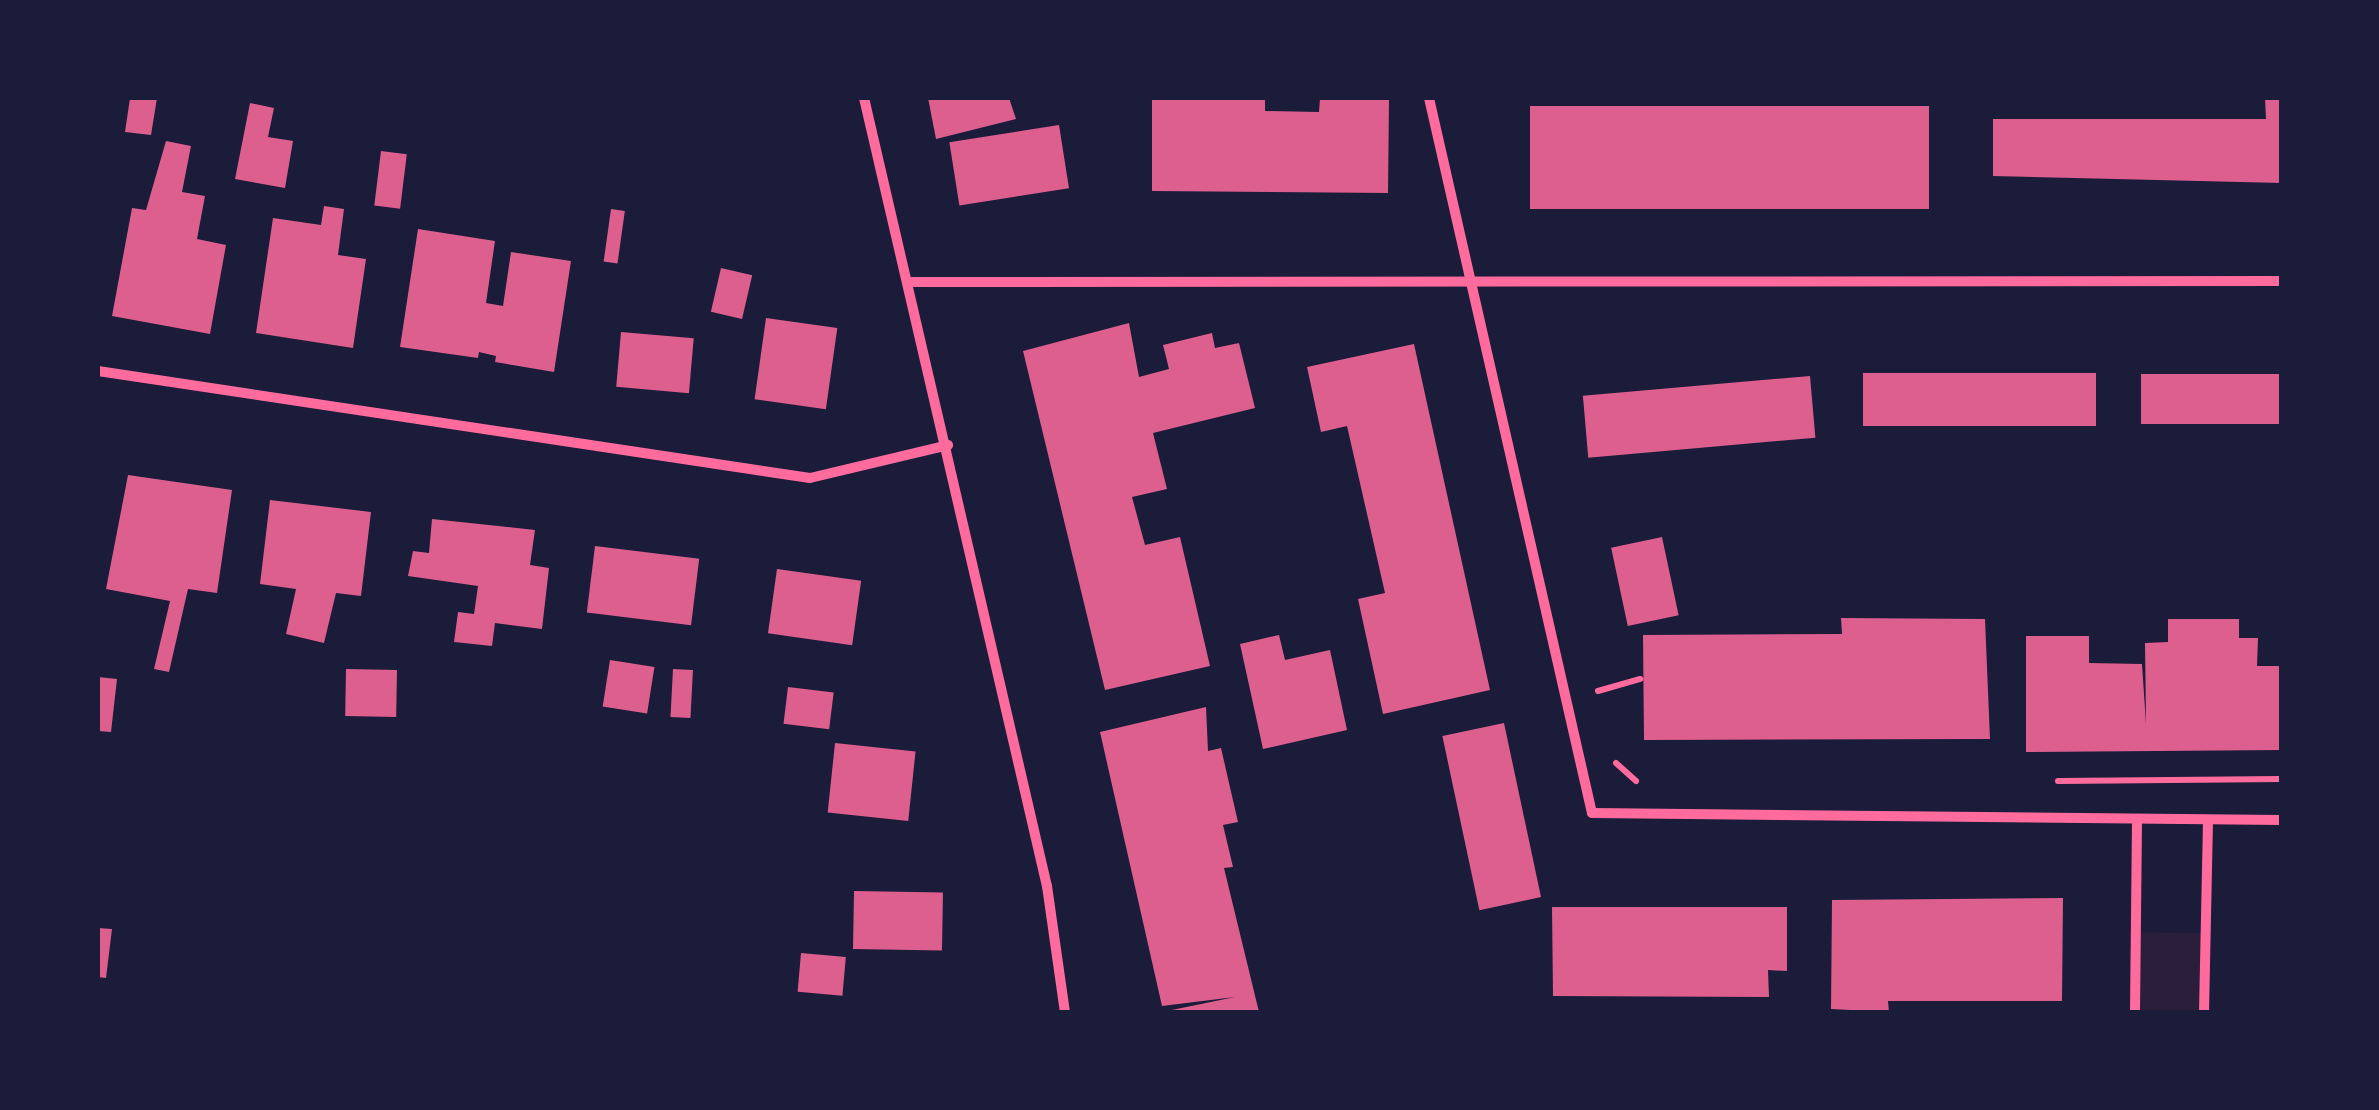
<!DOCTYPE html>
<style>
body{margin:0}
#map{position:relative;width:2379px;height:1110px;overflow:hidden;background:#1b1b3a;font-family:"Asap Condensed",sans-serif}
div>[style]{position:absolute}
.green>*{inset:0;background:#2a1e3b;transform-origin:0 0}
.building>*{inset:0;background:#dd5f8e;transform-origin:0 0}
.path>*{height:6px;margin:-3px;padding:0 3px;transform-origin:3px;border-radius:3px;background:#ff6b9d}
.minor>*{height:10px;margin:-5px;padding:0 5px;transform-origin:5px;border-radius:5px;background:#ff6b9d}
span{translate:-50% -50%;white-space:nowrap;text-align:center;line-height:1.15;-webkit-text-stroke:8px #1b1b3a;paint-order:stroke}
.frame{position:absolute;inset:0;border:100px solid #1b1b3a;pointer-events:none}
</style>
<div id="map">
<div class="green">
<div style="left:2136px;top:932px;width:71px;height:80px;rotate:1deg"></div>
</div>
<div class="building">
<div style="clip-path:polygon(130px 98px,157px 98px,151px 135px,125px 132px)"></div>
<div style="clip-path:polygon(928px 98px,1009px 98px,1016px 119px,936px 139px)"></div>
<div style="clip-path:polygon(1152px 98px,1265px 98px,1265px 111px,1319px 112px,1320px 98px,1389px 98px,1388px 193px,1152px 191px)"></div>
<div style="clip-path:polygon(2265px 98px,2282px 98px,2282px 183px,1993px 176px,1993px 119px,2266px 119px)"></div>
<div style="clip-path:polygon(250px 103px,274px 108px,268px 137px,293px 141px,285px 188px,235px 179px)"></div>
<div style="left:1530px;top:106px;width:399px;height:103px"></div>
<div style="left:1059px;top:125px;width:64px;height:111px;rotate:81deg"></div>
<div style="clip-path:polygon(166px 141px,191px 146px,182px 192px,205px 196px,197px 239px,226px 245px,210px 334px,112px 316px,132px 208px,146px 210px)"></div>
<div style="left:381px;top:151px;width:26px;height:55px;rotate:7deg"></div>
<div style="clip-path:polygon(324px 206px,344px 209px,338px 255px,366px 259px,353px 348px,256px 333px,273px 218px,321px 225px)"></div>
<div style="left:611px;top:209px;width:14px;height:53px;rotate:8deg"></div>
<div style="clip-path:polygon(418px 229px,495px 241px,486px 303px,503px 306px,511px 252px,571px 261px,554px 372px,495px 362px,496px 356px,479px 352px,478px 358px,400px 347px)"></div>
<div style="left:721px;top:268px;width:32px;height:45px;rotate:13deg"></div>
<div style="left:766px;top:318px;width:72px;height:82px;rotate:8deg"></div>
<div style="clip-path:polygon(1129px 323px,1139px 377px,1169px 369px,1163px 345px,1212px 333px,1215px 348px,1239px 343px,1255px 408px,1153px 433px,1167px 489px,1132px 497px,1145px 545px,1180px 537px,1210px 666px,1105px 690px,1023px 351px)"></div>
<div style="left:621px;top:332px;width:73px;height:55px;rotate:5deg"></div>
<div style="clip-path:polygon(1414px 344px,1490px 690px,1383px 714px,1358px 599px,1385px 593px,1347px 426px,1321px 432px,1307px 367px)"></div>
<div style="left:1863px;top:373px;width:233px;height:53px"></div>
<div style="left:2141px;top:374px;width:141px;height:50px"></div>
<div style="left:1810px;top:376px;width:62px;height:228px;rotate:85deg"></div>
<div style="clip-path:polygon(128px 475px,232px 490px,217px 593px,188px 589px,169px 672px,154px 669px,170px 601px,106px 589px)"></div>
<div style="clip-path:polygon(270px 500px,371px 512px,361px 596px,336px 593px,324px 643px,286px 634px,296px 589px,260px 584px)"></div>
<div style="clip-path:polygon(432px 519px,535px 530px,530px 565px,549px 568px,542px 629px,495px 623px,492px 646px,454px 642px,458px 612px,474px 614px,478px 586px,408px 576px,413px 551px,429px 553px)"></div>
<div style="left:1662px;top:537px;width:80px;height:52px;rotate:78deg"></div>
<div style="left:595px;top:546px;width:105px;height:67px;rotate:7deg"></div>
<div style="left:777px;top:569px;width:85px;height:65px;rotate:8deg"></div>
<div style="clip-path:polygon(1841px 618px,1985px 619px,1990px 739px,1644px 740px,1643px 635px,1842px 634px)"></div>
<div style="clip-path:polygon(2168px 619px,2239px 619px,2239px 638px,2258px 638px,2257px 666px,2282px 666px,2282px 750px,2026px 752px,2026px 636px,2089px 636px,2089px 663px,2142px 664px,2146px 724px,2145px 643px,2168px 642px)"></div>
<div style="clip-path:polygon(1279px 635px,1285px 660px,1330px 650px,1347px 730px,1263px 749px,1240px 644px)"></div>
<div style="left:610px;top:660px;width:45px;height:47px;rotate:9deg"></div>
<div style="left:346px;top:669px;width:51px;height:47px;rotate:1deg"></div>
<div style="left:673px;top:669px;width:20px;height:48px;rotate:3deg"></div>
<div style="clip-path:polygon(98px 677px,117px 679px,111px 732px,98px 731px)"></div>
<div style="left:788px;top:687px;width:46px;height:37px;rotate:7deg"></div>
<div style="clip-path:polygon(1206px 707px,1208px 751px,1221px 748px,1238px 822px,1223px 825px,1233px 867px,1224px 868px,1259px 1012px,1162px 1012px,1235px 997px,1162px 1006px,1100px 732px)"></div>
<div style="left:1504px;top:723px;width:178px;height:63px;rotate:78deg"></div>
<div style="left:835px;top:743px;width:81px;height:70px;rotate:6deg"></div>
<div style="left:854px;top:891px;width:89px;height:58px;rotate:1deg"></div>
<div style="clip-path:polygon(2063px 898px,2062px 1001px,1888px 1001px,1889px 1012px,1831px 1009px,1832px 900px)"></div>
<div style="clip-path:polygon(1552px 907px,1787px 907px,1787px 971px,1768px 970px,1769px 997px,1553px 996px)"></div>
<div style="clip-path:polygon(98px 928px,112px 929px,106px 978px,98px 977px)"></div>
<div style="left:801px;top:953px;width:45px;height:39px;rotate:5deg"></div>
</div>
<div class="path">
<div style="left:1598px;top:691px;width:44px;rotate:-15.9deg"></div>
<div style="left:1616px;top:763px;width:27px;rotate:42deg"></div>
<div style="left:2058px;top:781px;width:224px;rotate:-0.5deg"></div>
</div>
<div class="minor">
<div style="left:864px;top:98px;width:809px;rotate:76.93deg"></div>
<div style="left:1047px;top:886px;width:127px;rotate:81.9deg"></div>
<div style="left:1429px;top:98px;width:733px;rotate:77.16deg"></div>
<div style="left:1592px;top:813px;width:690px;rotate:0.58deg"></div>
<div style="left:912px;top:282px;width:1370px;rotate:-0.04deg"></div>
<div style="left:98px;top:371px;width:720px;rotate:8.55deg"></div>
<div style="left:810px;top:478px;width:142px;rotate:-13.4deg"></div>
<div style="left:2135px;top:1012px;width:192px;rotate:-89.4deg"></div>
<div style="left:2204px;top:1012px;width:191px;rotate:-88.8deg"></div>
</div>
<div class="frame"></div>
</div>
